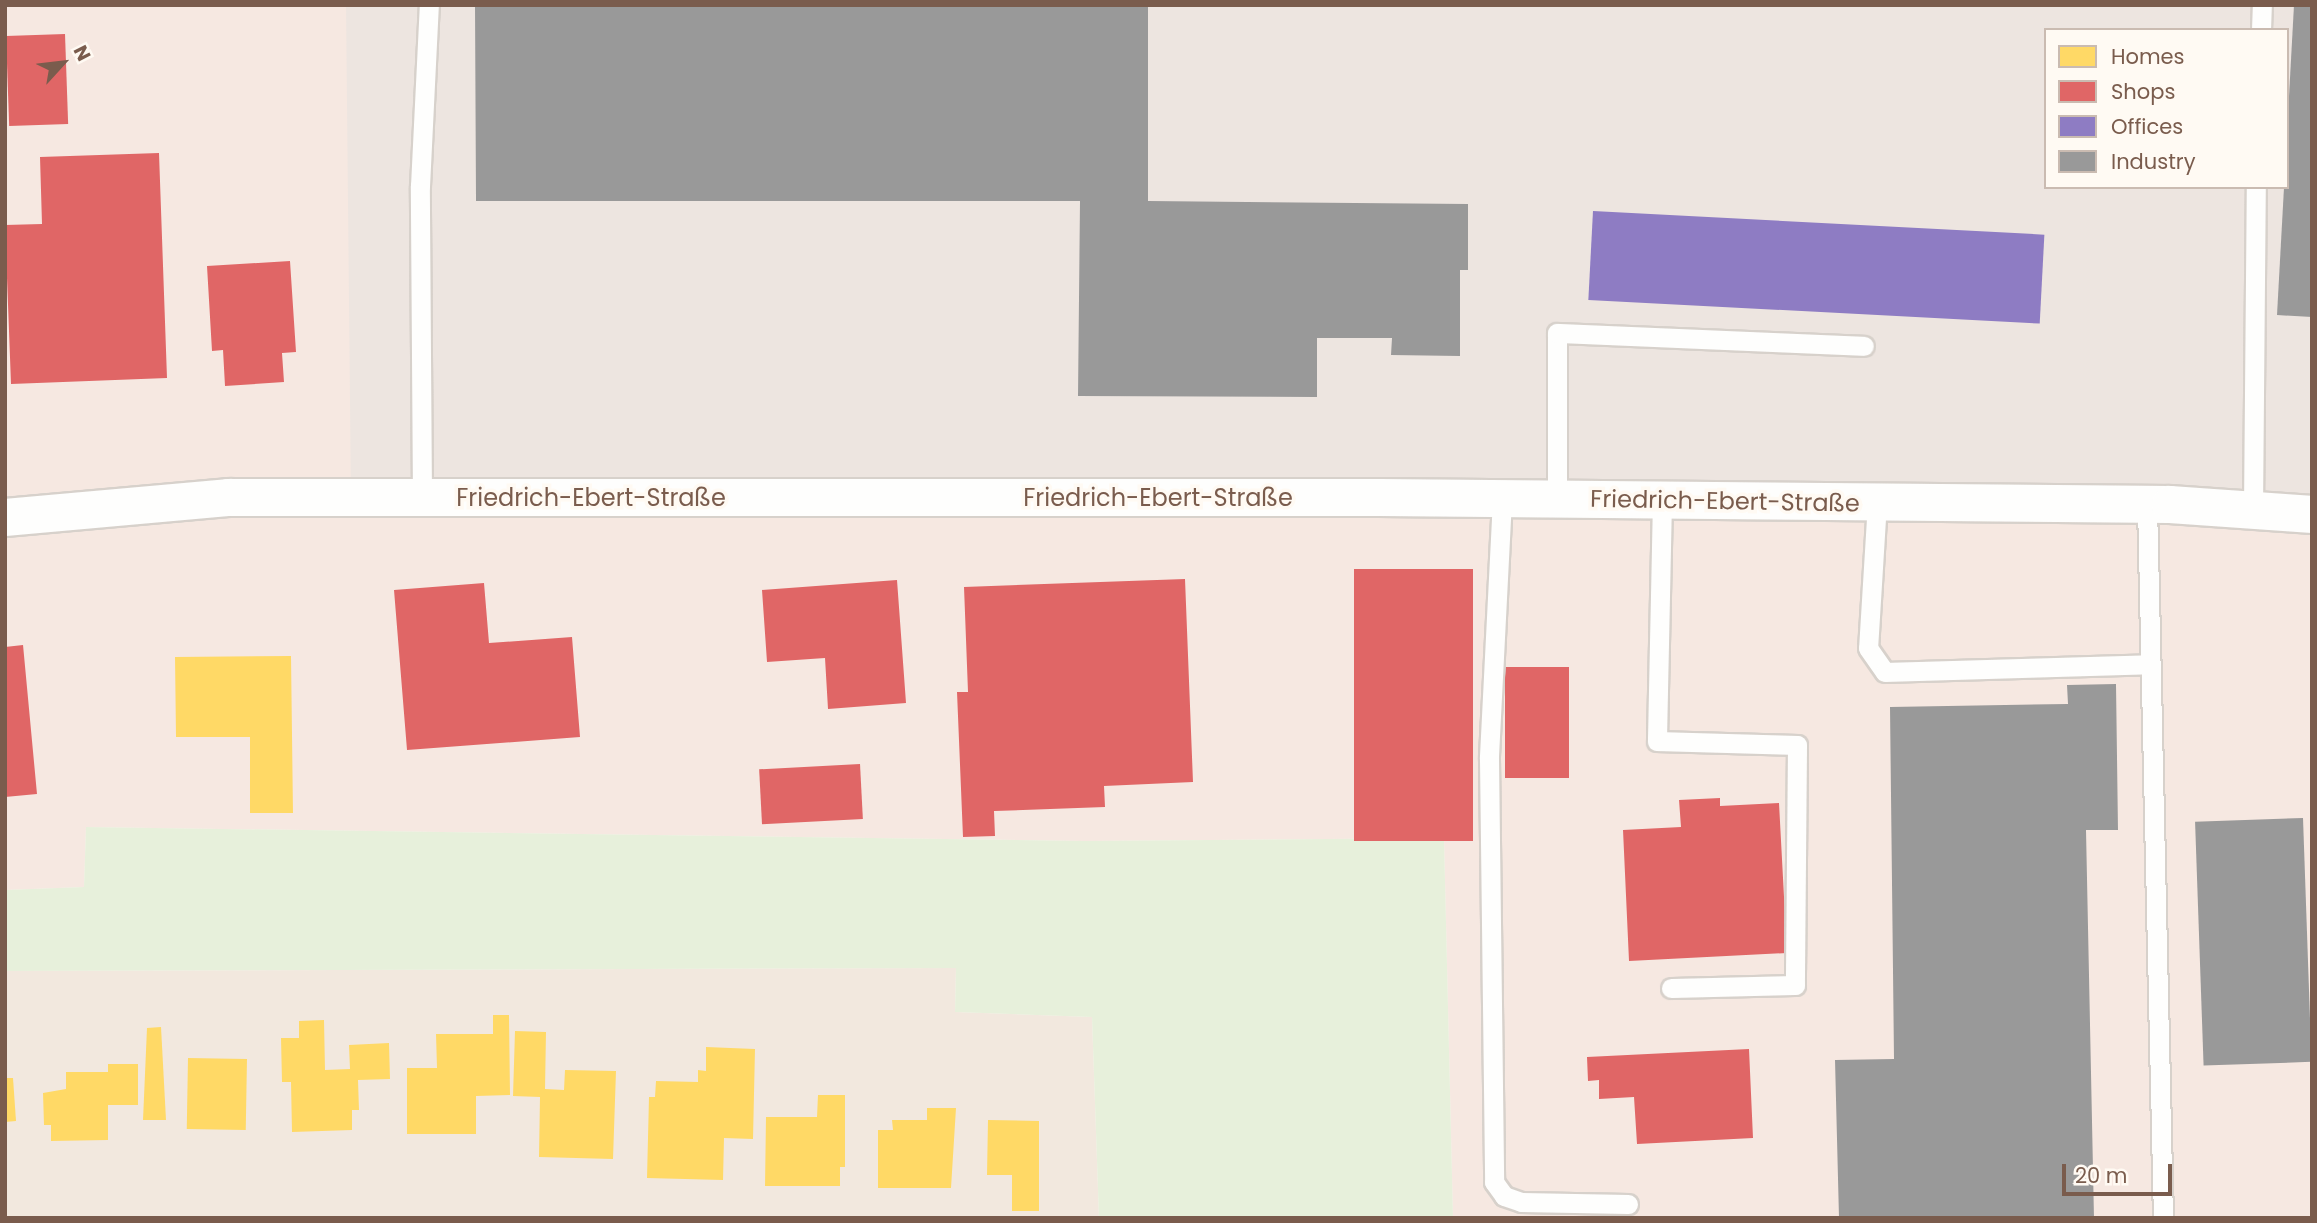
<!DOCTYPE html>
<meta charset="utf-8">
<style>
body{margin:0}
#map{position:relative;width:2317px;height:1223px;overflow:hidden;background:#f9f5f0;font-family:Poppins,sans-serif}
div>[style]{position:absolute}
.residential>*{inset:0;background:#f2e8de}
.commercial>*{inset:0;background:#f6e8e1}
.industrial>*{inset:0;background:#ede5e0}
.green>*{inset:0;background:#e7f0db}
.homes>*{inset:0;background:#ffd966;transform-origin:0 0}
.shops>*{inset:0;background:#e06666;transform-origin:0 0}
.offices>*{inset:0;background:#8e7cc3;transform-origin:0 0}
.industry>*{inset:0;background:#999;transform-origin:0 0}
.roads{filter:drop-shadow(2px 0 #d7d1cb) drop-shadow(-2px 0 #d7d1cb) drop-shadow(0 2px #d7d1cb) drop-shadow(0 -2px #d7d1cb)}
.service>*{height:19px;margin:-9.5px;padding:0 9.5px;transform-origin:9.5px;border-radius:9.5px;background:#fefefd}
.minor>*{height:37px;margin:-18.5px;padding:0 18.5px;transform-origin:18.5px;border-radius:18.5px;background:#fefefd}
span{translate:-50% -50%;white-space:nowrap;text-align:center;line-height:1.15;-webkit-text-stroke:7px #fffaf3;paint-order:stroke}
.street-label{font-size:24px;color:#7a5c4d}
.frame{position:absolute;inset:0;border:7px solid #7a5c4d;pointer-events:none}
.legend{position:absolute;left:2044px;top:28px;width:245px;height:161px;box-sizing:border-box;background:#fffaf3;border:2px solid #cabbb1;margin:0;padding:9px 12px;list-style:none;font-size:21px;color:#7a5c4d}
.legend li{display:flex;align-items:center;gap:14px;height:35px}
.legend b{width:35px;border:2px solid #cabbb1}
.north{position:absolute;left:28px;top:28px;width:70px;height:70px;-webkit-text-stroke:5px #fffaf3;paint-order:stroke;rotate:63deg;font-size:19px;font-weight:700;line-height:28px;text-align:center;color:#7a5c4d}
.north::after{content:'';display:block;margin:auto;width:24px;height:32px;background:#7a5c4d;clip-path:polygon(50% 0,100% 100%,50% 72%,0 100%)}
.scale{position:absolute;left:2062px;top:1164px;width:110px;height:32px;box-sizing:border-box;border:4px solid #7a5c4d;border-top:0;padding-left:9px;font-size:21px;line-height:24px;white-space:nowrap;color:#7a5c4d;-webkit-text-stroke:5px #fffaf3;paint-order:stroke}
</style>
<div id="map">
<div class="residential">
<div style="clip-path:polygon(956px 968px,955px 1012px,1092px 1017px,1099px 1218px,5px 1218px,5px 971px)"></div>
</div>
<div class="commercial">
<div style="clip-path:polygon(evenodd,5px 5px,2312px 5px,2312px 1218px,1453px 1218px,1444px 838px,1085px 841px,86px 827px,84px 887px,5px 890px,5px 5px,2046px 30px,2287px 30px,2287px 187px,2046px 187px,2046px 30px)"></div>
</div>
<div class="industrial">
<div style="clip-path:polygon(evenodd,346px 5px,2312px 5px,2312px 510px,351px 499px,346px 5px,2046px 30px,2287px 30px,2287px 187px,2046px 187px,2046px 30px)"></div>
</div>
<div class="green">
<div style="clip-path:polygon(86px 827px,1085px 841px,1444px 838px,1453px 1218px,1099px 1218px,1092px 1017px,955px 1012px,956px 968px,5px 971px,5px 890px,84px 887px)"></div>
</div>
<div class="homes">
<div style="clip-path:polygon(291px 656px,293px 813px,250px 813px,250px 737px,176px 737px,175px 657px)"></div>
<div style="clip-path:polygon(493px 1015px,509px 1015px,510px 1095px,476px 1096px,476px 1134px,407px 1134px,407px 1068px,437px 1068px,436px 1034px,493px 1034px)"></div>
<div style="clip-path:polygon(324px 1020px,325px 1070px,350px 1069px,349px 1045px,389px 1043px,390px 1079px,358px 1080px,359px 1110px,352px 1110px,352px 1130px,292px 1132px,291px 1082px,282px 1082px,281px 1038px,299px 1038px,299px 1021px)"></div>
<div style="clip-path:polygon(161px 1027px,166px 1120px,143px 1120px,147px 1028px)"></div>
<div style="clip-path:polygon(515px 1031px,546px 1032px,545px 1089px,564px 1090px,565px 1070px,616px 1071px,613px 1159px,539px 1157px,540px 1097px,513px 1096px)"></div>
<div style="clip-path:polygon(706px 1047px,755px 1049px,753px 1139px,724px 1138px,723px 1180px,647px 1178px,649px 1097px,655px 1097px,656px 1081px,698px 1082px,698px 1070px,706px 1071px)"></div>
<div style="left:188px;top:1058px;width:59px;height:71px;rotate:1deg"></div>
<div style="clip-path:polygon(108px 1064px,138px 1064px,138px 1105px,108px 1105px,108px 1140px,51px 1141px,51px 1125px,44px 1125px,43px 1093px,66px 1089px,66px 1072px,108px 1072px)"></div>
<div style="clip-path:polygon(5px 1078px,13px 1078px,16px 1121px,5px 1122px)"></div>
<div style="clip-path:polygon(818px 1095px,845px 1095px,845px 1167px,840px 1167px,840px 1186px,765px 1186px,766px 1117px,817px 1117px)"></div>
<div style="clip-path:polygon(927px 1108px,956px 1108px,951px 1188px,878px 1188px,878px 1130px,893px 1130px,892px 1120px,927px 1120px)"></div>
<div style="clip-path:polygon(988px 1120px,1039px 1121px,1039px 1211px,1012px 1211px,1012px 1175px,987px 1175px)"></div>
</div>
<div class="shops">
<div style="left:65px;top:34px;width:90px;height:59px;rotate:88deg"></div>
<div style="clip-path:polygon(159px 153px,167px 378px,11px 384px,5px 225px,42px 224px,40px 157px)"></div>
<div style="clip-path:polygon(290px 261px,296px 352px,282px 353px,284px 382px,225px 386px,223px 350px,212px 351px,207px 266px)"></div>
<div style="left:1354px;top:569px;width:119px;height:272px"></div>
<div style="clip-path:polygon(1185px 579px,1193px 782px,1104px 786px,1105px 807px,994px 811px,995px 836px,963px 837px,957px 692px,968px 692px,964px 587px)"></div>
<div style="clip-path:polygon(897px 580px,906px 703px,828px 709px,825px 658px,767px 662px,762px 590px)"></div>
<div style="clip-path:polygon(484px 583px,489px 643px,572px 637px,580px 737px,407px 750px,394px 590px)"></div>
<div style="clip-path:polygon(23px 645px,37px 794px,5px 797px,5px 647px)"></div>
<div style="left:1505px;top:667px;width:64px;height:111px"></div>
<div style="left:860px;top:764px;width:55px;height:101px;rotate:87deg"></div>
<div style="clip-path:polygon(1720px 798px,1720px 806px,1779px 803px,1787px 953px,1629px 961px,1623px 830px,1681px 827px,1679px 800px)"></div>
<div style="clip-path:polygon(1749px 1049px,1753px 1138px,1637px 1144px,1634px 1097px,1599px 1099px,1599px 1080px,1588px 1081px,1587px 1057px)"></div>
</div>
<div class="offices">
<div style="left:1593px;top:211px;width:452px;height:89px;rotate:3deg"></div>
</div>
<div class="industry">
<div style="clip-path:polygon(475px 5px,1148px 5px,1148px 201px,1468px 204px,1468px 270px,1460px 270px,1460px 356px,1391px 355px,1392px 338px,1317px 338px,1317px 397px,1078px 396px,1080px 201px,476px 201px)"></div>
<div style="clip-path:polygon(2294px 5px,2312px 5px,2312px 317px,2277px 315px)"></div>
<div style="clip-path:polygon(2116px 684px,2118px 830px,2086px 830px,2094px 1218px,1839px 1218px,1835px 1060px,1894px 1059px,1890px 707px,2068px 704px,2067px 685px)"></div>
<div style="left:2303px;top:818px;width:244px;height:108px;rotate:88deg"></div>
</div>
<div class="roads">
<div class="service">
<div style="left:2261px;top:30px;width:25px;rotate:-88deg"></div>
<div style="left:422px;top:498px;width:312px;rotate:-90.4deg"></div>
<div style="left:420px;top:186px;width:181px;rotate:-87.2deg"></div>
<div style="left:1502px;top:499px;width:260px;rotate:92.9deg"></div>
<div style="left:1489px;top:759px;width:423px;rotate:89.3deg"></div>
<div style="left:1494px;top:1182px;width:17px;rotate:54deg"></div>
<div style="left:1504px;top:1196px;width:18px;rotate:19deg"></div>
<div style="left:1521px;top:1202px;width:107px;rotate:1.1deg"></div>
<div style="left:1557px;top:499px;width:166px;rotate:-90deg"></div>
<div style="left:1557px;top:333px;width:307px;rotate:2.4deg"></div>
<div style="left:1662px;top:500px;width:241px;rotate:91.2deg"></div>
<div style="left:1657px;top:741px;width:140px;rotate:1.6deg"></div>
<div style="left:1797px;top:745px;width:240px;rotate:90.5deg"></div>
<div style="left:1795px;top:985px;width:124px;rotate:178.6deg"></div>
<div style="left:1877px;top:502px;width:146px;rotate:93.5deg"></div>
<div style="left:1868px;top:648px;width:29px;rotate:55deg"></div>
<div style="left:1885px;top:672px;width:264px;rotate:-1.7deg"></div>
<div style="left:2147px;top:504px;width:714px;rotate:88.72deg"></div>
<div style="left:2253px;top:509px;width:322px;rotate:-89.5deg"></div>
</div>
<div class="minor">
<div style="left:5px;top:517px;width:224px;rotate:-5.1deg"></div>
<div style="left:228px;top:497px;width:1151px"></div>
<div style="left:1379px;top:497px;width:791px;rotate:0.51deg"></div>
<div style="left:2170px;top:504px;width:142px;rotate:4deg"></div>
</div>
</div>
<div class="street-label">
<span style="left:591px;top:498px">Friedrich-Ebert-Straße</span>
<span style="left:1158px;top:498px">Friedrich-Ebert-Straße</span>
<span style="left:1725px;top:501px;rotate:1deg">Friedrich-Ebert-Straße</span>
</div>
<div class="frame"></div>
<ul class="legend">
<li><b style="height:19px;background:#ffd966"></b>Homes</li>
<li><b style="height:19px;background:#e06666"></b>Shops</li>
<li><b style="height:19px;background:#8e7cc3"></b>Offices</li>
<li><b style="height:19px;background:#999"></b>Industry</li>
</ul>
<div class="north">N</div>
<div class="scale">20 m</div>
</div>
